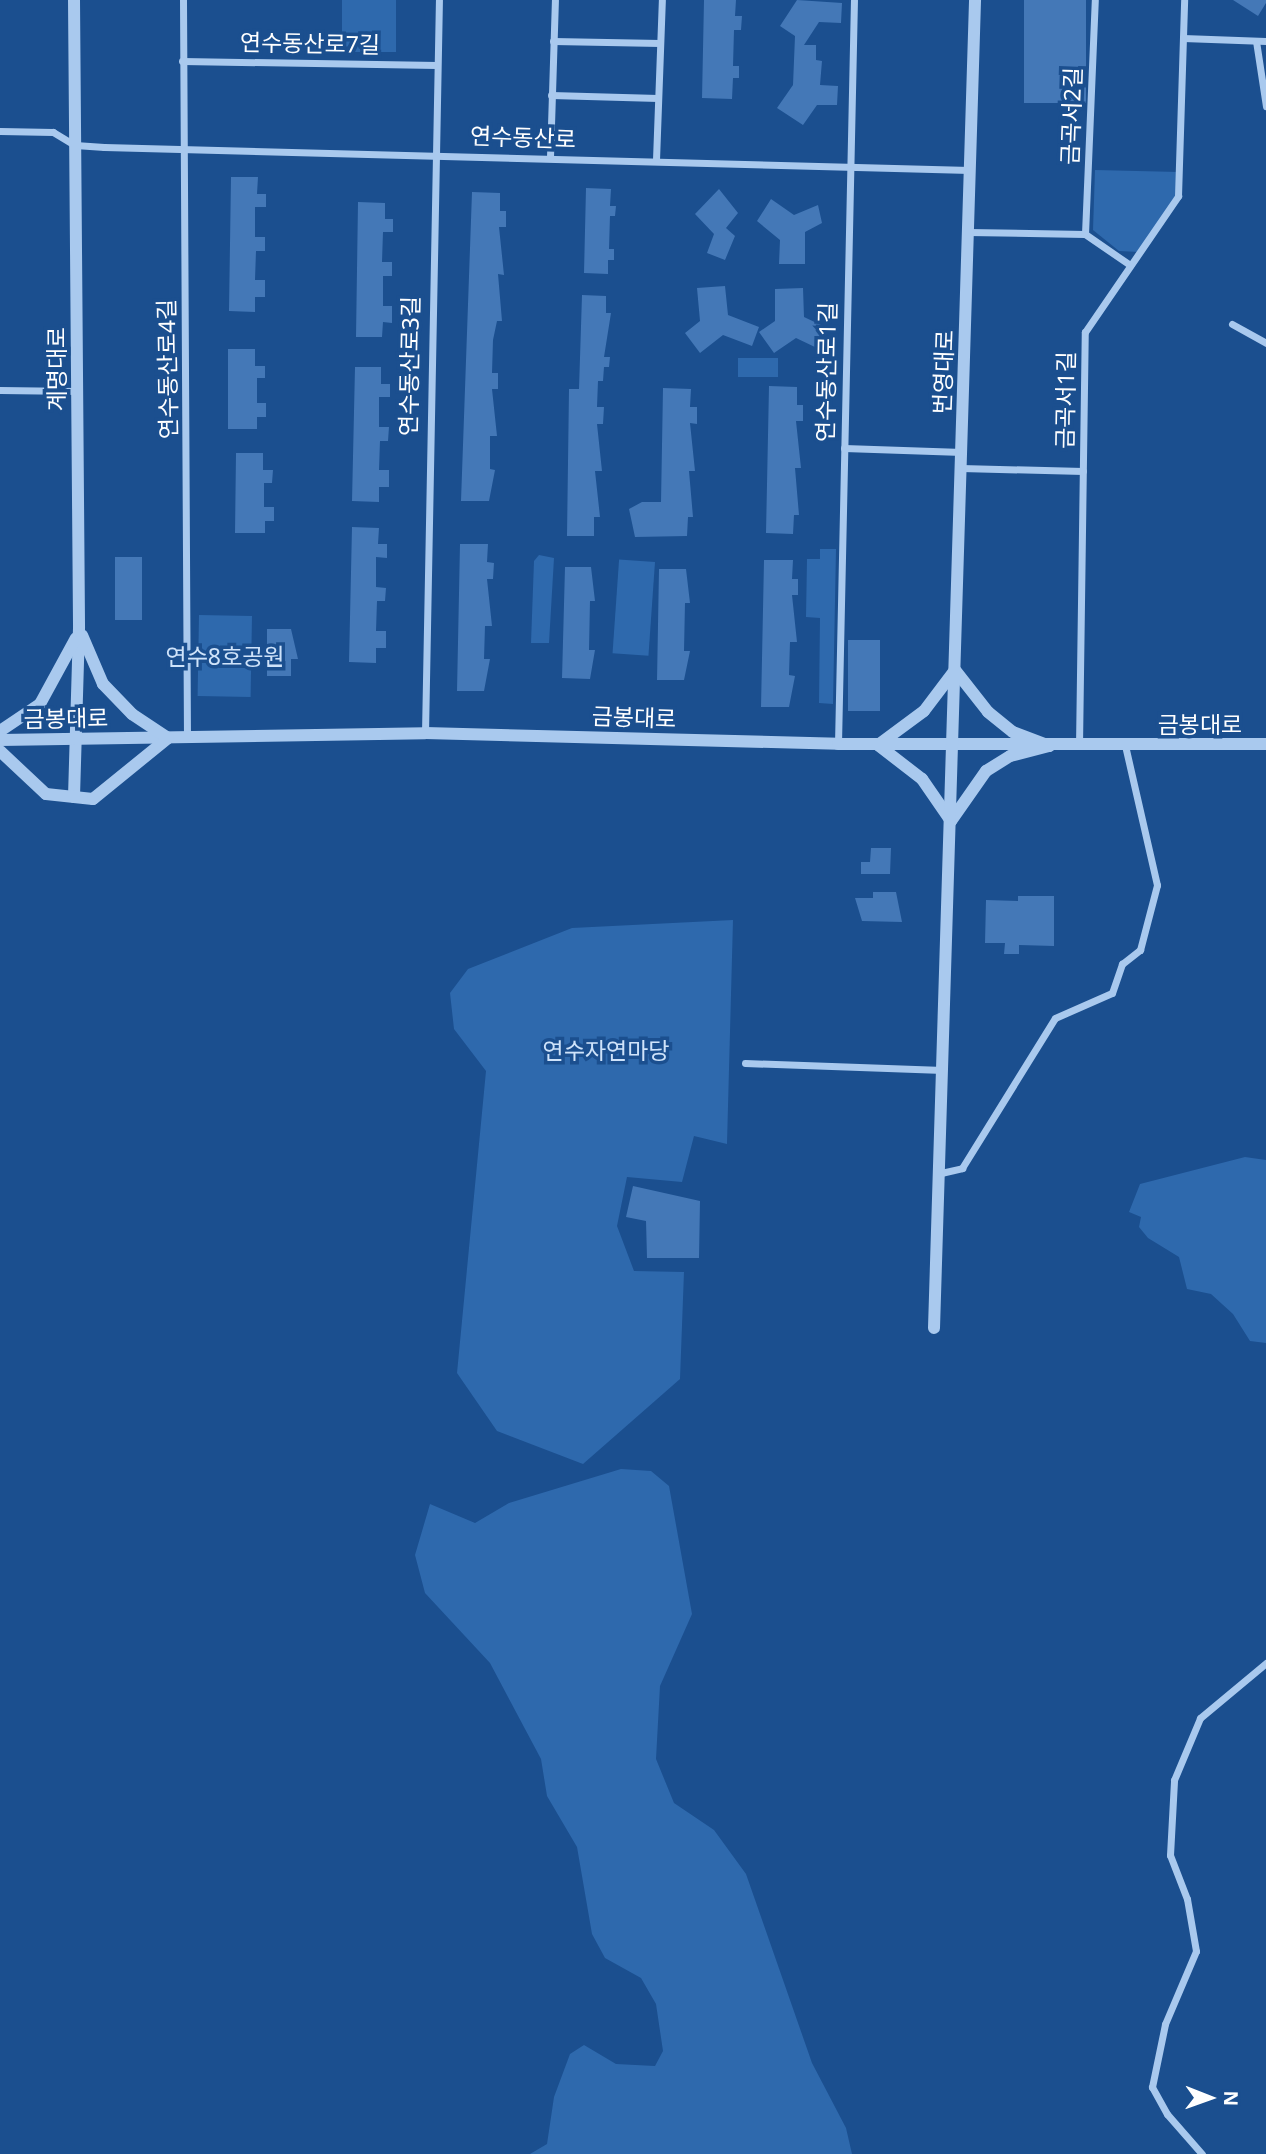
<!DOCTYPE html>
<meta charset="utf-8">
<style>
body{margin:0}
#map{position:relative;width:1266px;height:2154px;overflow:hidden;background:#1b4f8f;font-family:"Noto Sans","Noto Sans KR",sans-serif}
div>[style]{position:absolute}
.green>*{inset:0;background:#2e69ad;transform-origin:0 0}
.building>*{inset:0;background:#4478b7;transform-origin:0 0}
.minor>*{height:7px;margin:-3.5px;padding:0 3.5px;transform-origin:3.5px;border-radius:3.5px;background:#a9c9ee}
.tertiary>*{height:12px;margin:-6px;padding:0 6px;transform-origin:6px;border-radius:6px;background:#a9c9ee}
span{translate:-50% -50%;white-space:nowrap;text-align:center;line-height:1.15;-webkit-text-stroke:7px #1b4f8f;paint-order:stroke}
.street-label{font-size:23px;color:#fff}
.park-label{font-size:23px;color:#cfe3fa}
.north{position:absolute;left:1175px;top:2063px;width:70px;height:70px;-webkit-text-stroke:5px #1b4f8f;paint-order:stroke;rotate:91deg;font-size:19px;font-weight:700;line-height:28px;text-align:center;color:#fff}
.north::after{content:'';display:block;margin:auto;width:24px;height:32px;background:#fff;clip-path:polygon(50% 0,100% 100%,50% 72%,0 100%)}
</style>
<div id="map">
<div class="green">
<div style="left:342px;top:0;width:54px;height:52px"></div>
<div style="clip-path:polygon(1095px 170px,1179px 172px,1178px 196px,1139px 252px,1119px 251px,1093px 230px)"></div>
<div style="left:738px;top:358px;width:40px;height:19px"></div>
<div style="clip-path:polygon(820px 549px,836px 549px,833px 704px,819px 703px,820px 618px,806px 617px,807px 559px,820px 559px)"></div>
<div style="clip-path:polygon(539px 555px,554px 558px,549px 643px,531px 643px,534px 561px)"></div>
<div style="left:655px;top:562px;width:94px;height:36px;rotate:94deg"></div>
<div style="left:252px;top:616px;width:81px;height:53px;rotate:91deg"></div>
<div style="clip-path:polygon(733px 920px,727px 1144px,694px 1136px,682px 1182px,627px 1177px,617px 1226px,634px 1271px,684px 1272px,680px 1379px,583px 1464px,497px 1431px,457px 1373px,486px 1071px,454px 1029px,450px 993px,468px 969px,572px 928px)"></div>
<div style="clip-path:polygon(1245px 1157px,1266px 1160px,1266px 1343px,1250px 1341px,1233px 1314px,1211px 1294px,1187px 1289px,1179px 1257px,1148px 1238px,1139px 1227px,1141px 1217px,1129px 1212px,1140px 1184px)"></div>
<div style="clip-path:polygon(621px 1469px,651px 1471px,669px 1486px,692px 1614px,660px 1686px,656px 1759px,674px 1803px,714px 1830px,746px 1874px,812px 2063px,846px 2128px,852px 2154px,530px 2154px,547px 2144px,554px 2097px,570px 2054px,584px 2045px,616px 2064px,655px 2066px,663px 2051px,656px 2004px,641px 1978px,605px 1958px,592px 1934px,577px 1847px,547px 1796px,541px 1759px,490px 1663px,425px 1593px,415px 1555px,430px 1504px,475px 1523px,509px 1503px)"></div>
</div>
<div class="building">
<div style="clip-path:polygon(704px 0,736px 0,735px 16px,742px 16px,741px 30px,734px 30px,733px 66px,739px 66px,739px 78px,733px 78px,732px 99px,702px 98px)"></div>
<div style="clip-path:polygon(797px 0,842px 3px,841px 23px,819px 22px,804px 45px,816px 45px,816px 60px,822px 61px,820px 85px,838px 86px,837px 105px,817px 105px,803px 125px,777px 108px,793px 85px,795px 36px,780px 26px)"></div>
<div style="left:1024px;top:0;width:62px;height:103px"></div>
<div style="clip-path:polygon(1233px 0,1266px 0,1266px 3px,1258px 16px)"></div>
<div style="clip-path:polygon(231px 177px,258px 177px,257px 194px,266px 194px,266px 207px,255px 207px,255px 237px,265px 237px,265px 251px,256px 251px,255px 280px,265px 280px,265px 297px,255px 297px,255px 312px,229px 311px)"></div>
<div style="clip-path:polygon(586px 188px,611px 189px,610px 206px,616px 206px,615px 216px,610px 216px,609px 249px,614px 249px,614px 260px,608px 260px,608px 274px,584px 273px)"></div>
<div style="clip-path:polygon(719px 189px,738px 213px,726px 228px,735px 236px,725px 260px,707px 253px,714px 234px,695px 214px)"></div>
<div style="clip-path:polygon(472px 192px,500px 193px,500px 211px,506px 211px,506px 227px,499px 227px,504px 275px,498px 274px,502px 321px,497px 321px,493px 340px,492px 373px,498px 373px,498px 389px,492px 389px,497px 436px,490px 436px,490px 469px,495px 470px,489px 501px,461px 501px)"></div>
<div style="clip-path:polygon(771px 199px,794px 215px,818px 205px,822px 223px,805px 232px,805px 264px,779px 264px,780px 240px,757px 221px)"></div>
<div style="clip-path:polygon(358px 202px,385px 203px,385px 219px,393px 219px,393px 232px,383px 232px,382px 262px,392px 262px,392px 276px,383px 276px,383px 306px,392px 306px,392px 323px,383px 322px,382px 337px,356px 337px)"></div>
<div style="clip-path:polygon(725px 286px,728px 315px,759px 327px,752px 346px,723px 335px,700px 353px,685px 333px,700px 321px,697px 288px)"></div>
<div style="clip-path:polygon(803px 288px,804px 317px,823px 326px,817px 348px,796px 338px,774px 353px,759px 332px,775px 321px,775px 289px)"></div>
<div style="clip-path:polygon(582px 295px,606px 296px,606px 313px,611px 313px,604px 357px,610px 357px,609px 367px,604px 367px,603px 381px,598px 381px,597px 407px,604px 407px,603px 424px,597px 424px,602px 471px,595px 471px,600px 517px,594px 517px,594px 536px,567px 536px,569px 389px,579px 389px)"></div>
<div style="clip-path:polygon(228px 349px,255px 349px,255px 366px,265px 366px,265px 378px,257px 378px,257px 403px,266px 403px,266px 417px,257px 417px,257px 429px,228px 429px)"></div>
<div style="clip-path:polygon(355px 367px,381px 367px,381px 384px,390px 384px,390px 397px,379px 397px,379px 427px,389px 427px,388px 441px,380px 441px,379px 470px,389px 470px,389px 487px,379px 487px,379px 502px,352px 501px)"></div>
<div style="clip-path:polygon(769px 386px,797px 387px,797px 405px,803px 405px,803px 421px,796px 421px,801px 468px,795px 468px,799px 515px,794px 515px,793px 534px,766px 533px)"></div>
<div style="clip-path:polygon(663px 388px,691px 389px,690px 407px,697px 407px,697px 424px,690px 423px,695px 471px,689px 471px,693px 517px,688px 517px,687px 536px,635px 537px,629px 509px,642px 502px,661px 502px)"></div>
<div style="clip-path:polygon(236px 453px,263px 453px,263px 470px,273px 470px,272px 483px,264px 483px,264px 507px,274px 507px,274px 521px,265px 521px,265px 533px,235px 533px)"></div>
<div style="clip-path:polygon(352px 527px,379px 528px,378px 544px,387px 544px,387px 558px,376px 557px,376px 587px,386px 588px,385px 601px,377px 601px,376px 631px,386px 631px,386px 648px,376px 648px,376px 663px,349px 662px)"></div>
<div style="clip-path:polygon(460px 544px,488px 544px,487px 562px,494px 563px,493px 579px,487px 579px,492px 626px,485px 626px,484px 659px,490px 659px,484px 691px,457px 691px)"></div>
<div style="left:115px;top:557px;width:27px;height:63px"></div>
<div style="clip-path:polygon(764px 560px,793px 560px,792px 579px,798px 579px,798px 595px,792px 595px,797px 642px,790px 642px,789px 675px,795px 676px,789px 707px,761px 707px)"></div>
<div style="clip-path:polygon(565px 567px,591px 567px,595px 601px,590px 601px,589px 650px,595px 650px,590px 679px,562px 678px)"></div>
<div style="clip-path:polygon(659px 569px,686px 569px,690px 603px,685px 603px,684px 651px,690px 651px,684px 680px,657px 680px)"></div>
<div style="clip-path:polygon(267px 629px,291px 629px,298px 659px,291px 659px,291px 676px,267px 676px)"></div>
<div style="left:848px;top:640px;width:32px;height:71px"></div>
<div style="clip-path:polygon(871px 848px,891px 848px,890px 874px,861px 874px,861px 862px,870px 862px)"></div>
<div style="clip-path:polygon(873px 892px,896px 892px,902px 922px,862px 921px,855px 898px,873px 898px)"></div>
<div style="clip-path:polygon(1018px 896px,1054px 896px,1054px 946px,1019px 945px,1019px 954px,1004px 954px,1005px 943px,985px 943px,986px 900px,1018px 901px)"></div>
<div style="clip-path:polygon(633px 1186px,700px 1201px,699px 1258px,647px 1258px,646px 1221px,626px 1217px)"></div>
</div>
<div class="minor">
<div style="left:183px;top:0;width:738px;rotate:89.69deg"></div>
<div style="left:1183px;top:38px;width:83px;rotate:2.1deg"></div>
<div style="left:553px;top:41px;width:107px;rotate:1.1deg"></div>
<div style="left:1256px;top:41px;width:66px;rotate:81.3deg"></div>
<div style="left:182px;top:61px;width:255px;rotate:0.9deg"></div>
<div style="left:551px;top:95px;width:107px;rotate:1.6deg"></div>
<div style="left:0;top:131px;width:53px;rotate:1.1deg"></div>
<div style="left:53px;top:132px;width:26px;rotate:31deg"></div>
<div style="left:75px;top:145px;width:29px;rotate:4deg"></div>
<div style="left:104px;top:147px;width:866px;rotate:1.52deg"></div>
<div style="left:550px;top:157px;width:157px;rotate:-88.2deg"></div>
<div style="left:656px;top:160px;width:160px;rotate:-87.9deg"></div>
<div style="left:968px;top:232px;width:117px;rotate:1deg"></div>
<div style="left:1085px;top:234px;width:55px;rotate:34.6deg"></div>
<div style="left:1085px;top:234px;width:234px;rotate:-87.6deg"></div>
<div style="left:1232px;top:324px;width:39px;rotate:29deg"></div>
<div style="left:0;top:390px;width:77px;rotate:0.7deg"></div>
<div style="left:844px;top:448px;width:118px;rotate:1.9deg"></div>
<div style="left:961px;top:468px;width:122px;rotate:1.4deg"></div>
<div style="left:425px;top:733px;width:733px;rotate:-88.91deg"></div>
<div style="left:838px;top:744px;width:744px;rotate:-88.77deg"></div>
<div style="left:1079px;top:746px;width:414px;rotate:-89.2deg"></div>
<div style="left:1085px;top:332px;width:165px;rotate:-55.6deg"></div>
<div style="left:1178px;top:196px;width:196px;rotate:-88.2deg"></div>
<div style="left:745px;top:1063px;width:198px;rotate:2deg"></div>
<div style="left:941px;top:1173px;width:22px;rotate:-13deg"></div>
<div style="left:962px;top:1168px;width:176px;rotate:-58.2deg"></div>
<div style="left:1055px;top:1018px;width:62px;rotate:-23.7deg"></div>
<div style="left:1112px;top:993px;width:31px;rotate:-71deg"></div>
<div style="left:1122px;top:964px;width:23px;rotate:-38deg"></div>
<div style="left:1140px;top:950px;width:67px;rotate:-75.3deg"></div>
<div style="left:1157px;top:885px;width:144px;rotate:-102.9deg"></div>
<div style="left:1202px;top:2154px;width:53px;rotate:-131.2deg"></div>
<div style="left:1167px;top:2114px;width:31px;rotate:-119deg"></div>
<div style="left:1152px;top:2087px;width:64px;rotate:-78.3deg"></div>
<div style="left:1165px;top:2024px;width:79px;rotate:-67deg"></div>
<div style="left:1196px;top:1951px;width:53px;rotate:-99.8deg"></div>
<div style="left:1187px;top:1899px;width:47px;rotate:-111.1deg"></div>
<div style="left:1170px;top:1855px;width:75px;rotate:-86.9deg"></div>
<div style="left:1174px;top:1780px;width:67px;rotate:-67.2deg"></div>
<div style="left:1200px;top:1718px;width:86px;rotate:-39.8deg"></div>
</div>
<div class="tertiary">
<div style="left:74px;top:0;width:628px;rotate:89.54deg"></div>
<div style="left:79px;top:628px;width:169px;rotate:91.7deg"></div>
<div style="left:955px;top:670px;width:53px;rotate:51.8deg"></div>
<div style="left:988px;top:712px;width:32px;rotate:39deg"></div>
<div style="left:1013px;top:732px;width:39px;rotate:21deg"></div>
<div style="left:1049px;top:746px;width:40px;rotate:165.6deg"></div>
<div style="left:1010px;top:756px;width:28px;rotate:148deg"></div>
<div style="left:986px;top:771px;width:61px;rotate:125deg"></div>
<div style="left:951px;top:821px;width:51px;rotate:-124.6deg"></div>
<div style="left:922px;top:779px;width:56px;rotate:-142.3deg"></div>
<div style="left:878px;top:745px;width:57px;rotate:-36.5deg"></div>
<div style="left:924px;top:711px;width:51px;rotate:-52.9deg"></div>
<div style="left:0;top:731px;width:48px;rotate:-34deg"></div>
<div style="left:40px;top:704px;width:75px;rotate:-61.4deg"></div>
<div style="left:0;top:740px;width:425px;rotate:-0.9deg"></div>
<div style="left:425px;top:733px;width:413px;rotate:1.5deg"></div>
<div style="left:838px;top:744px;width:428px"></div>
<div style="left:0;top:751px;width:63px;rotate:43.1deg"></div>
<div style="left:46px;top:794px;width:47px;rotate:6.1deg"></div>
<div style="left:93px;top:799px;width:97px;rotate:-39.1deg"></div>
<div style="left:168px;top:738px;width:43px;rotate:-146.3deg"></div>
<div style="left:132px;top:714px;width:42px;rotate:-134deg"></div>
<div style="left:103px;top:684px;width:53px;rotate:-113.2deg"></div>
<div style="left:934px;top:1328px;width:1329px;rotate:-88.23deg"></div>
</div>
<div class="street-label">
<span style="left:310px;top:43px;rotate:1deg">연수동산로7길</span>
<span style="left:1071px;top:116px;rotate:-88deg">금곡서2길</span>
<span style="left:523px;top:137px;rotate:2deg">연수동산로</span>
<span style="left:409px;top:366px;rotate:-89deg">연수동산로3길</span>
<span style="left:56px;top:369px;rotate:-90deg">계명대로</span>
<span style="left:167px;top:369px;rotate:-91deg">연수동산로4길</span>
<span style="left:826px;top:372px;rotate:-89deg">연수동산로1길</span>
<span style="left:943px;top:372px;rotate:-88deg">번영대로</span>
<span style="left:1065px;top:400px;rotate:-89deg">금곡서1길</span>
<span style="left:634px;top:717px;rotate:2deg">금봉대로</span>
<span style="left:66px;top:718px;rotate:-1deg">금봉대로</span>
<span style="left:1200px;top:724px">금봉대로</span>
</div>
<div class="park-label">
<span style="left:225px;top:656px">연수8호공원</span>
<span style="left:606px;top:1050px">연수자연마당</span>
</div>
<div class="north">N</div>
</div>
